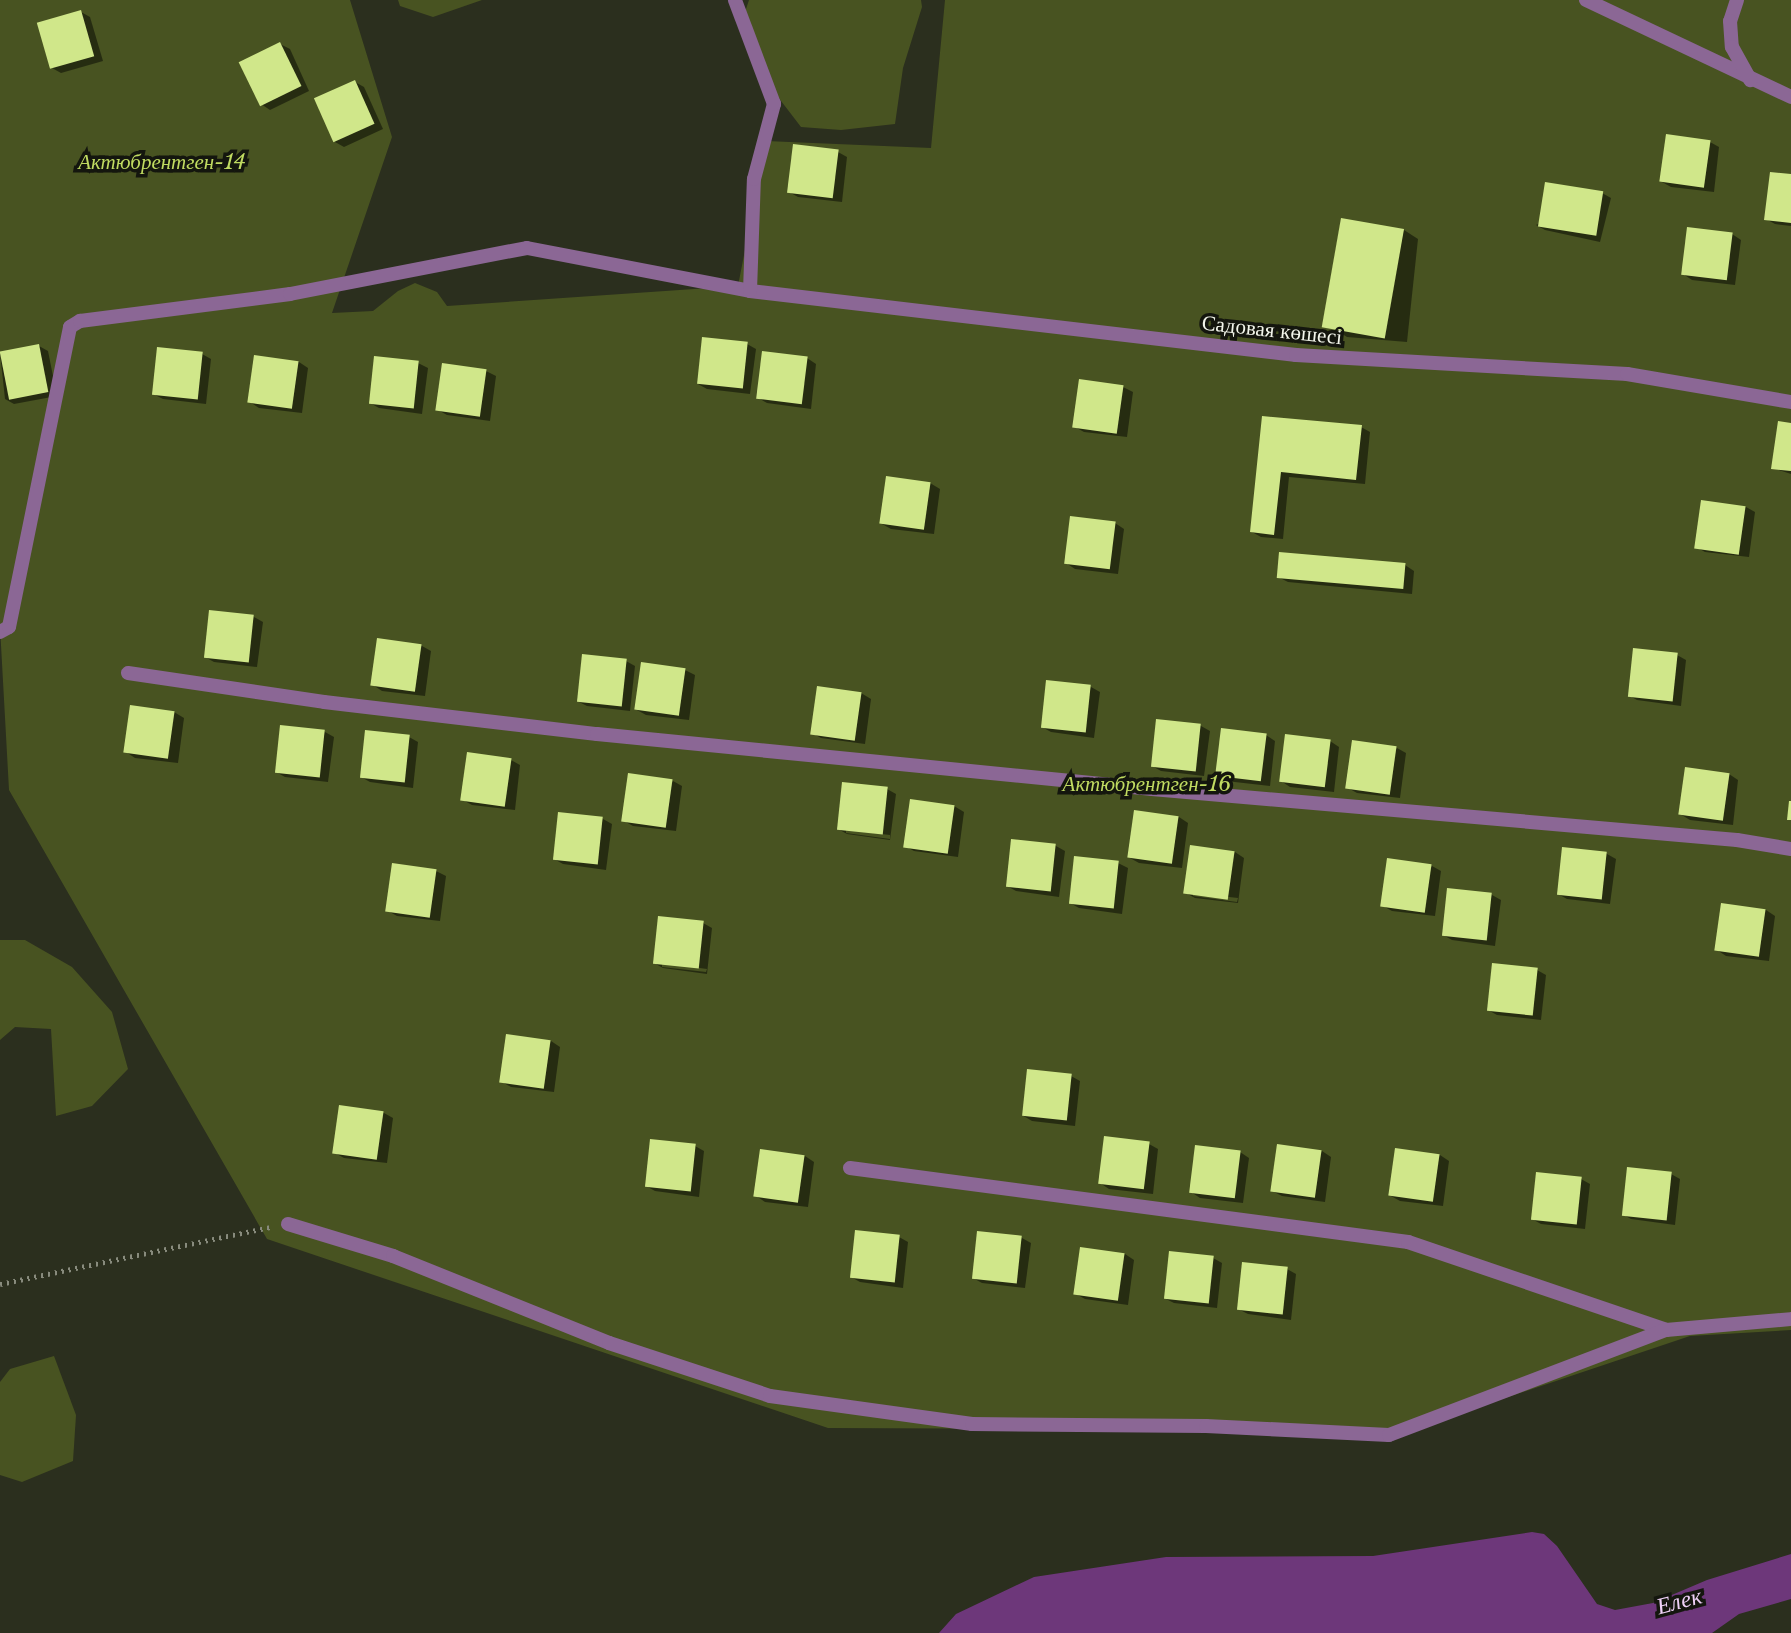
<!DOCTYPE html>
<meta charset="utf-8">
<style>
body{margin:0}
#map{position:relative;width:1791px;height:1633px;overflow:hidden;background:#2b2f1e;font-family:"Libre Baskerville",serif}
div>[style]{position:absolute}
.green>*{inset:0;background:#485321}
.water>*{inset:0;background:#6d377a}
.shadow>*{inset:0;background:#0007}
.building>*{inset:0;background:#d0e78a;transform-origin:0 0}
.path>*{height:4.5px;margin-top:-2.25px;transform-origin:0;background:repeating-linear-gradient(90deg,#888b7d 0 2px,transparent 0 7px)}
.lane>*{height:14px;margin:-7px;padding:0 7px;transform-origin:7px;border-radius:7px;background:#8b6795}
span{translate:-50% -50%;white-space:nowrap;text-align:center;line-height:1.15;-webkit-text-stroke:7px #14160e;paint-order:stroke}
.park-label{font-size:21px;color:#c0db61;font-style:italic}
.street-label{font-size:21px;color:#f3f6eb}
.water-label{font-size:23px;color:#efd1f7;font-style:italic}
</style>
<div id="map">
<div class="green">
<div style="clip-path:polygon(0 0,350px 0,392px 137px,332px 313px,373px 311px,398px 291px,415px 283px,437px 292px,447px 306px,738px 286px,766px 141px,931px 148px,945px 0,1791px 0,1791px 1330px,1690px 1336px,1410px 1430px,828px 1428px,267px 1239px,9px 790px,0 627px)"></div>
<div style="clip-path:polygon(398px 0,482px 0,433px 17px,400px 6px)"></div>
<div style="clip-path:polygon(749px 0,921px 0,922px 7px,903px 68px,895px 124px,841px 130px,801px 127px,768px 84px,745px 12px)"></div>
<div style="clip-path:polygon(0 940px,25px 940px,72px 967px,112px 1012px,128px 1069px,92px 1106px,56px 1116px,51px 1029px,15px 1027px,0 1040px)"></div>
<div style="clip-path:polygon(54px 1356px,76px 1415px,73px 1461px,22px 1482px,0 1475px,0 1382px,10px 1369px)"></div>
</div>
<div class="water">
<div style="clip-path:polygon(1532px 1532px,1544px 1534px,1557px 1546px,1597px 1604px,1615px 1610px,1653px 1603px,1707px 1580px,1791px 1554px,1791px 1599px,1739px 1614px,1712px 1633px,939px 1633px,956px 1614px,1034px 1577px,1166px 1557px,1373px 1556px)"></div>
</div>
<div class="shadow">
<div style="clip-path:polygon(81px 12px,90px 17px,103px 61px,61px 73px,52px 68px)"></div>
<div style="clip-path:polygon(280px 44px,290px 49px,309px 91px,270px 110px,261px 104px,241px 63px)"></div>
<div style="clip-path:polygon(355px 82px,364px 87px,383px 129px,344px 147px,335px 142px)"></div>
<div style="clip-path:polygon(1710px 142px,1719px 147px,1714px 192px,1671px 187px,1662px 182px)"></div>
<div style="clip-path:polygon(838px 152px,847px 157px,842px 202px,798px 197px,789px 192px)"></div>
<div style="clip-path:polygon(1791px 176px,1791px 226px,1775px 224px,1766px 219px)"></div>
<div style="clip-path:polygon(1602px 193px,1611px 198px,1600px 242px,1545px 230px,1536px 225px)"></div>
<div style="clip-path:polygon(1404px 230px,1418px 239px,1407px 342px,1347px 337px,1333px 328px)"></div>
<div style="clip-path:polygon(1732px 234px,1741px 240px,1735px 285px,1692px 280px,1683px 274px)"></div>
<div style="clip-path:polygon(747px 344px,756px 349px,750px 394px,707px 389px,698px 384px)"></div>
<div style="clip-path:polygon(39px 346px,48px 351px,57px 396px,14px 404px,5px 399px,0 353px)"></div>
<div style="clip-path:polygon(202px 354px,211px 359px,206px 404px,163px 399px,153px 394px)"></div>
<div style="clip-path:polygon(256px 357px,299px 362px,308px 368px,302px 413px,259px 408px,250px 402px)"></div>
<div style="clip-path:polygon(807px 358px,816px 364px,811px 409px,767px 403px,758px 398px)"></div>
<div style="clip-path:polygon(418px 363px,428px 368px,422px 414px,379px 408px,370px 403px)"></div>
<div style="clip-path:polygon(486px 371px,496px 376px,490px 421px,447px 415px,438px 410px)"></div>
<div style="clip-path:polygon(1123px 387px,1133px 392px,1127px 437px,1084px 432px,1075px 427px)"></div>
<div style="clip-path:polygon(1263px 417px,1361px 427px,1370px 432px,1365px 484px,1289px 477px,1283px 539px,1261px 537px,1252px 532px)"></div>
<div style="clip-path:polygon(1791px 424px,1791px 474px,1773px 468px)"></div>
<div style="clip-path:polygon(930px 483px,940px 489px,934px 534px,891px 529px,882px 524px)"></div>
<div style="clip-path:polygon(1746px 507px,1755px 512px,1749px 557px,1705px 552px,1696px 547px)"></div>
<div style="clip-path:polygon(1115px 523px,1124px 529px,1118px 574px,1075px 569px,1066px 563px)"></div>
<div style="clip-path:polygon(1405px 565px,1414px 571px,1412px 594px,1288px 582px,1278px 577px)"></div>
<div style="clip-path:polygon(254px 617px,263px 622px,257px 667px,214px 662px,205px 657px)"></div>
<div style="clip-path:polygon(379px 640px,422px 646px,431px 651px,425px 696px,382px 691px,373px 685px)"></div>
<div style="clip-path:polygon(1677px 655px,1686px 660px,1681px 706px,1637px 700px,1628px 695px)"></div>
<div style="clip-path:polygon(626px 661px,635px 666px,630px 711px,587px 706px,577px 701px)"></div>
<div style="clip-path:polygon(685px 670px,695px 675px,689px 720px,646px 715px,637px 710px)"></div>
<div style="clip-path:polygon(1091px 687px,1100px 692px,1094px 738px,1051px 732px,1042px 727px)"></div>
<div style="clip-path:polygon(861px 693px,871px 699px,865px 744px,821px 738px,812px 733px)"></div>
<div style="clip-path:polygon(174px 712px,184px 718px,178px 763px,135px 758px,126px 752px)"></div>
<div style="clip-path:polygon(1158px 720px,1201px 726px,1210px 731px,1204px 776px,1161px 771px,1152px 766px)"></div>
<div style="clip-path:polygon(325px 732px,334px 737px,328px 782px,285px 777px,276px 772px)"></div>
<div style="clip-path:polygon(1266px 735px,1275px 741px,1270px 786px,1226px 781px,1217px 776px)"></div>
<div style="clip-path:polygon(409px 737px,418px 742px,413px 788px,370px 782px,361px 777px)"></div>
<div style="clip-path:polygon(1330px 741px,1339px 747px,1334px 792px,1290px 787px,1281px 781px)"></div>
<div style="clip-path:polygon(1397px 748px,1406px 753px,1400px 798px,1357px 793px,1348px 788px)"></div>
<div style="clip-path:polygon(511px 760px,520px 765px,515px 810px,472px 805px,463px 800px)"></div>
<div style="clip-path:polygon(1729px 774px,1738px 780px,1733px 825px,1690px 820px,1680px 814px)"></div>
<div style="clip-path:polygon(673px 781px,682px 786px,676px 831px,633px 826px,624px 821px)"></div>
<div style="clip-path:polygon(evenodd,887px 789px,896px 794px,890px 840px,847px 834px,838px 829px,887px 789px,846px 830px,890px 835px,890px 839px,846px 833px,846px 830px)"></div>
<div style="clip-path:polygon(954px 806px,964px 812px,958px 857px,914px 851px,905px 846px)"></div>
<div style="clip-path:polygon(1179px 817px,1188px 823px,1182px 868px,1139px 863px,1130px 858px)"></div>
<div style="clip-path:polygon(603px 819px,612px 824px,606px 870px,563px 864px,554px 859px)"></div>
<div style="clip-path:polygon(1013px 841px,1056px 846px,1065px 851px,1059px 897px,1016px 891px,1007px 886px)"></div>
<div style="clip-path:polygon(1564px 849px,1607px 854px,1616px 859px,1610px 904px,1567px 899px,1558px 894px)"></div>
<div style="clip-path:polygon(evenodd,1235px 852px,1244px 858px,1238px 903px,1195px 898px,1186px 893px,1235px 852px,1193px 893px,1238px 898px,1237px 902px,1193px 896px,1193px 893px)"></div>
<div style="clip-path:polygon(1118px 863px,1128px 868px,1122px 914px,1079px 908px,1070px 903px)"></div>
<div style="clip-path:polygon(1432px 866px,1441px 871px,1435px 916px,1392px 911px,1383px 906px)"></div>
<div style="clip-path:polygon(436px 871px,446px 876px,440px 921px,397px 916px,388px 911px)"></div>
<div style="clip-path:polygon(1492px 895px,1501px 900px,1495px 946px,1452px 940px,1443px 935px)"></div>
<div style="clip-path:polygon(1723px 905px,1766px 910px,1775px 916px,1769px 961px,1726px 956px,1717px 950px)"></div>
<div style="clip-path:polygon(evenodd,703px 923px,712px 928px,707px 974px,663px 968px,654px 963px,703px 923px,662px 963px,707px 969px,706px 972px,662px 967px,662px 963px)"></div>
<div style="clip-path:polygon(1537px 970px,1546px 975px,1541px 1020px,1497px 1015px,1488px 1010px)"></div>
<div style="clip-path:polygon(551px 1041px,560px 1047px,554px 1092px,511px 1087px,502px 1082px)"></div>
<div style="clip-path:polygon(1071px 1076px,1080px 1081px,1075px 1126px,1032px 1121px,1022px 1115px)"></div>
<div style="clip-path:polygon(341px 1107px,384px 1113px,393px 1118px,387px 1163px,344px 1158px,335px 1153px)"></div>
<div style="clip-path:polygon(1149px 1144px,1158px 1149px,1153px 1194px,1109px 1189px,1100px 1183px)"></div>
<div style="clip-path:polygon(695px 1146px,704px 1151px,699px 1197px,655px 1191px,646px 1186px)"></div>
<div style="clip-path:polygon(1322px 1151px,1331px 1157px,1325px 1202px,1282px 1196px,1272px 1191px)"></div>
<div style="clip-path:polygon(1240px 1152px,1249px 1158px,1243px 1203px,1200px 1198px,1191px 1192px)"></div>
<div style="clip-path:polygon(1440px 1155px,1449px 1161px,1443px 1206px,1400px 1201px,1391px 1196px)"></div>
<div style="clip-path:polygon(805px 1156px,814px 1162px,808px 1207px,765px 1202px,756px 1196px)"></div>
<div style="clip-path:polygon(1671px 1174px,1680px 1179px,1675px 1225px,1631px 1219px,1622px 1214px)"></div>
<div style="clip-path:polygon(1581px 1179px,1590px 1184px,1585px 1229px,1541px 1224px,1532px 1219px)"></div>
<div style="clip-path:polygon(899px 1237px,908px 1242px,903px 1288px,860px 1282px,851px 1277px)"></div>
<div style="clip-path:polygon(1022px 1238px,1031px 1243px,1025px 1288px,982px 1283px,973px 1278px)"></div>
<div style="clip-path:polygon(1125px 1254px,1134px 1260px,1128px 1305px,1085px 1299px,1076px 1294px)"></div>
<div style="clip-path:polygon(1213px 1258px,1222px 1263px,1217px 1308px,1174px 1303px,1164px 1298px)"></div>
<div style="clip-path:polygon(1287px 1269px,1296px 1274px,1291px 1320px,1248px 1314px,1238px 1309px)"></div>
</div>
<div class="building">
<div style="left:81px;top:10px;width:48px;height:46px;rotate:74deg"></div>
<div style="left:280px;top:42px;width:49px;height:46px;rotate:64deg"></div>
<div style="left:355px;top:80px;width:48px;height:45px;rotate:66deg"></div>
<div style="left:1666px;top:134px;width:45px;height:48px;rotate:8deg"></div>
<div style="left:793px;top:144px;width:46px;height:49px;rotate:7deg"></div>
<div style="clip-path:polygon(1770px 172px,1791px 174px,1791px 223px,1764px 220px)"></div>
<div style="left:1545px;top:182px;width:59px;height:45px;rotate:9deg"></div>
<div style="left:1341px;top:218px;width:64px;height:111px;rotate:10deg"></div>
<div style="left:1687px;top:227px;width:46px;height:48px;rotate:7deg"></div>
<div style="left:702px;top:337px;width:46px;height:47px;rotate:6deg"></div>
<div style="left:39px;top:344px;width:49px;height:40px;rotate:79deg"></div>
<div style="left:157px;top:347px;width:46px;height:48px;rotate:6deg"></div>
<div style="left:762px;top:351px;width:46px;height:48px;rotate:7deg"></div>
<div style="left:254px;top:355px;width:45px;height:48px;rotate:8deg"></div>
<div style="left:374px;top:356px;width:45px;height:48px;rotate:6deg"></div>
<div style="left:442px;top:363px;width:45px;height:48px;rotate:8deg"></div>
<div style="left:1079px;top:379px;width:45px;height:49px;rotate:8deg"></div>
<div style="clip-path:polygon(1262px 416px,1362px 425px,1356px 480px,1281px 472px,1274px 535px,1250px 532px)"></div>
<div style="clip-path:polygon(1778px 421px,1791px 423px,1791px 471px,1771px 469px)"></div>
<div style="left:886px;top:476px;width:45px;height:48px;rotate:8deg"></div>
<div style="left:1701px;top:500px;width:45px;height:49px;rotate:8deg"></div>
<div style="left:1070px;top:516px;width:46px;height:48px;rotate:7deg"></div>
<div style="left:1279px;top:552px;width:127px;height:26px;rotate:5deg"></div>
<div style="left:209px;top:610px;width:45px;height:48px;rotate:6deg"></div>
<div style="left:377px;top:638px;width:45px;height:48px;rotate:8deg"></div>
<div style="left:1633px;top:648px;width:45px;height:49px;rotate:6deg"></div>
<div style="left:582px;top:654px;width:45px;height:48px;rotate:6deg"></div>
<div style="left:641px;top:662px;width:45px;height:48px;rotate:8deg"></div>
<div style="left:1046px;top:680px;width:45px;height:48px;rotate:6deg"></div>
<div style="left:817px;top:686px;width:45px;height:49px;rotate:8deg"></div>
<div style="left:130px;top:705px;width:45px;height:48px;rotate:8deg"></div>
<div style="left:1156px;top:719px;width:45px;height:48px;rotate:6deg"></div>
<div style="left:280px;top:725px;width:45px;height:48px;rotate:6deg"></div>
<div style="left:1221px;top:728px;width:46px;height:48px;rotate:7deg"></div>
<div style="left:365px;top:730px;width:45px;height:48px;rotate:6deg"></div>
<div style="left:1285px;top:734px;width:46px;height:48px;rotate:7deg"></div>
<div style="left:1352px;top:740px;width:45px;height:49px;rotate:8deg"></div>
<div style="left:467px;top:752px;width:45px;height:49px;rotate:8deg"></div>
<div style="left:1685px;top:767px;width:45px;height:48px;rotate:8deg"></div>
<div style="left:628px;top:773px;width:45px;height:49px;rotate:8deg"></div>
<div style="left:842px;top:782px;width:46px;height:48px;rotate:6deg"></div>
<div style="left:910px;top:799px;width:45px;height:49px;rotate:8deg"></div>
<div style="clip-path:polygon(1789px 801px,1791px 801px,1791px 820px,1787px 820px)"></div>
<div style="left:1134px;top:810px;width:45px;height:48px;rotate:8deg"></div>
<div style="left:558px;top:812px;width:45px;height:48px;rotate:6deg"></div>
<div style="left:1011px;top:839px;width:45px;height:48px;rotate:6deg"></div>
<div style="left:1190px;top:845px;width:45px;height:49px;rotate:8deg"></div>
<div style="left:1562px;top:847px;width:45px;height:48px;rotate:6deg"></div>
<div style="left:1074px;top:856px;width:45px;height:48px;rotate:6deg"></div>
<div style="left:1387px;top:858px;width:45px;height:49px;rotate:8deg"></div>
<div style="left:392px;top:863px;width:45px;height:49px;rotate:8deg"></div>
<div style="left:1447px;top:888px;width:45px;height:48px;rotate:6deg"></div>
<div style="left:1721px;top:903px;width:45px;height:48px;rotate:8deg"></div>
<div style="left:658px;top:916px;width:46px;height:48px;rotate:6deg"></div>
<div style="left:1492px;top:963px;width:46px;height:48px;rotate:6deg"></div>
<div style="left:506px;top:1034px;width:45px;height:49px;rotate:8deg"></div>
<div style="left:1027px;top:1069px;width:45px;height:47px;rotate:6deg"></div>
<div style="left:339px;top:1105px;width:45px;height:49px;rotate:8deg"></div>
<div style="left:1104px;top:1136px;width:46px;height:48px;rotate:7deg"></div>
<div style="left:650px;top:1139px;width:46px;height:48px;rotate:6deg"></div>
<div style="left:1277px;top:1144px;width:45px;height:48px;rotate:8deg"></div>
<div style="left:1195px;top:1145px;width:46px;height:48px;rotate:7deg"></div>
<div style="left:1395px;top:1148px;width:45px;height:48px;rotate:8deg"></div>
<div style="left:760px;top:1149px;width:45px;height:48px;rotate:8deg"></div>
<div style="left:1627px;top:1167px;width:45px;height:49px;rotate:6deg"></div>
<div style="left:1536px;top:1172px;width:46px;height:48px;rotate:6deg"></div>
<div style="left:855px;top:1230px;width:45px;height:48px;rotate:6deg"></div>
<div style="left:977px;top:1231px;width:45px;height:48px;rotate:6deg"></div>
<div style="left:1080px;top:1247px;width:45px;height:48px;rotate:8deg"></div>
<div style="left:1169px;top:1251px;width:45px;height:48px;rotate:6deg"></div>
<div style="left:1242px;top:1262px;width:46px;height:48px;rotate:6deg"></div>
</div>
<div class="path">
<div style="left:0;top:1284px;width:276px;rotate:-11.9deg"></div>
</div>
<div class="lane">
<div style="left:1586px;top:0;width:227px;rotate:25.3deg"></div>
<div style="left:1737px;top:0;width:22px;rotate:108deg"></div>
<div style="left:1730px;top:21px;width:26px;rotate:86deg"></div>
<div style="left:1732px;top:47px;width:38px;rotate:61deg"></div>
<div style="left:750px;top:291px;width:550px;rotate:6.69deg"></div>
<div style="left:1296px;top:355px;width:332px;rotate:3.3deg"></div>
<div style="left:1627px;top:374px;width:166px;rotate:9.7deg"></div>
<div style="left:0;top:632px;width:10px;rotate:-29deg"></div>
<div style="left:9px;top:627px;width:306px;rotate:-78.5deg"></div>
<div style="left:70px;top:327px;width:12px;rotate:-31deg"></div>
<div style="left:80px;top:321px;width:212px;rotate:-7.3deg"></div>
<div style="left:290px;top:294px;width:241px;rotate:-11deg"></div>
<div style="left:527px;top:248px;width:227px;rotate:10.9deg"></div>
<div style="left:750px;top:291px;width:112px;rotate:-88deg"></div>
<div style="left:754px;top:179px;width:78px;rotate:-75.1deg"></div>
<div style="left:774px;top:104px;width:111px;rotate:-110.6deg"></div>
<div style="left:128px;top:673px;width:198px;rotate:8.4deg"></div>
<div style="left:324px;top:702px;width:275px;rotate:6.7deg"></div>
<div style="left:597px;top:734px;width:558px;rotate:5.66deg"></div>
<div style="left:1152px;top:789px;width:587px;rotate:4.98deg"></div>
<div style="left:1737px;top:840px;width:55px;rotate:9.5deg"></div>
<div style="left:850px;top:1168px;width:563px;rotate:7.55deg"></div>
<div style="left:1408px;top:1242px;width:273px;rotate:18.8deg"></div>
<div style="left:1666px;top:1330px;width:125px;rotate:-5deg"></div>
<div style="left:288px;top:1224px;width:110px;rotate:16.9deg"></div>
<div style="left:393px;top:1256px;width:233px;rotate:21.9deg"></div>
<div style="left:609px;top:1343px;width:169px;rotate:18.2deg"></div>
<div style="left:770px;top:1396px;width:204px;rotate:7.9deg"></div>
<div style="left:972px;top:1424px;width:234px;rotate:0.5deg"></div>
<div style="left:1206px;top:1426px;width:183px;rotate:2.8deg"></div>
<div style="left:1389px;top:1435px;width:296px;rotate:-20.8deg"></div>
</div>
<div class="park-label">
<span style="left:162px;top:162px">Актюбрентген-14</span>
<span style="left:1147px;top:784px">Актюбрентген-16</span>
</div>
<div class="street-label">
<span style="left:1272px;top:330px;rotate:6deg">Садовая көшесі</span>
</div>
<div class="water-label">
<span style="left:1679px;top:1601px;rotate:-15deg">Елек</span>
</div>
</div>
